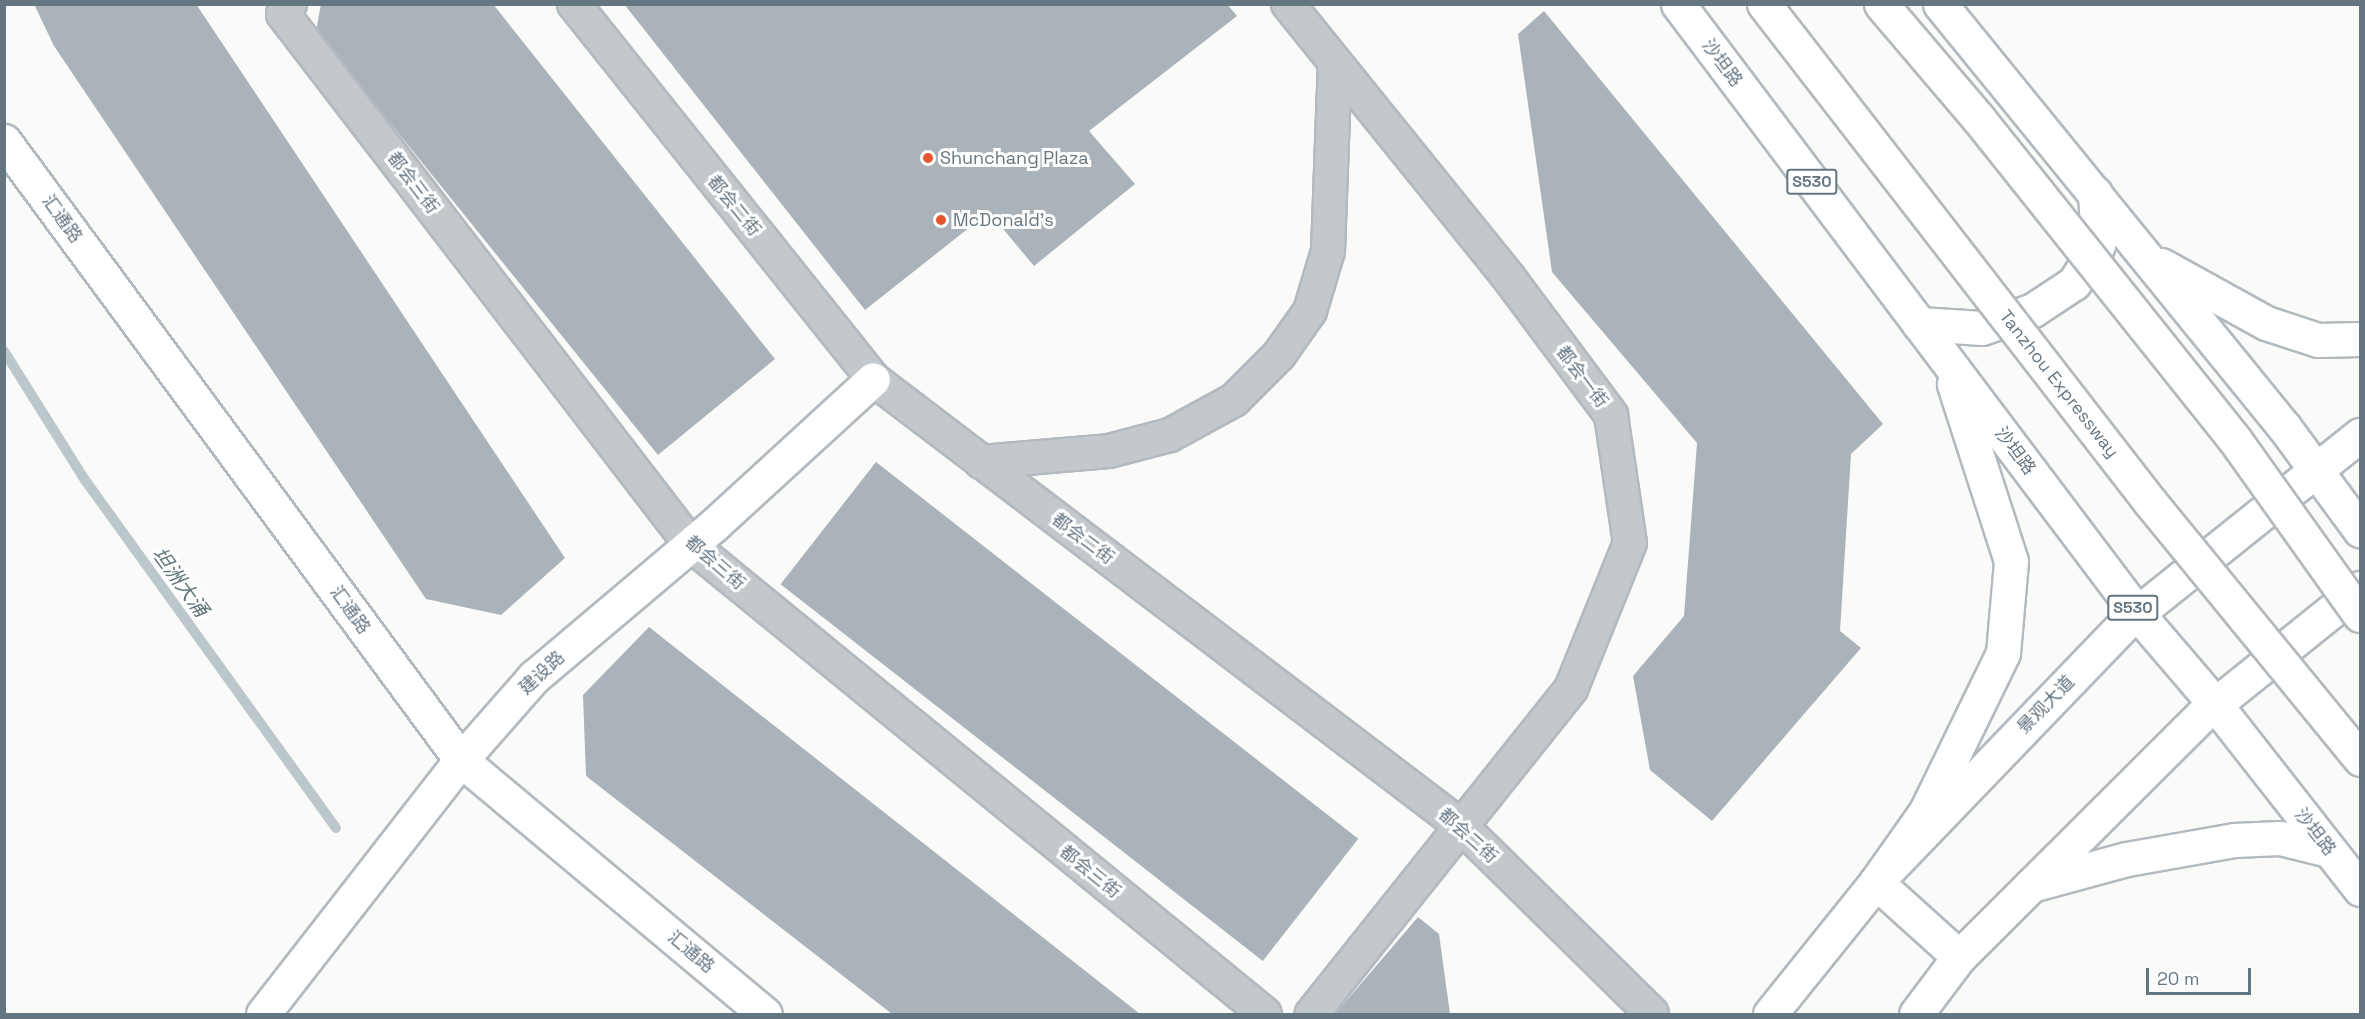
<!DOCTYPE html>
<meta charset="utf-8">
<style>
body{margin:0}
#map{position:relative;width:2365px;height:1019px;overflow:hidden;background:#fafaf8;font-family:"Space Grotesk","Noto Sans SC",sans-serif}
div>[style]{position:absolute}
.stream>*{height:10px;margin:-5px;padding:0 5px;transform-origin:5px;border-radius:5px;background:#bbc7cb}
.building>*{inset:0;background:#aab3b9;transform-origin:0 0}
.roads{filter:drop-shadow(2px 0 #b3babf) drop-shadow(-2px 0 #b3babf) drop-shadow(0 2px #b3babf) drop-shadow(0 -2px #b3babf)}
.street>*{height:32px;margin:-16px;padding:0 16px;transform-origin:16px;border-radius:16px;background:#c3c8cc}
.secondary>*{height:33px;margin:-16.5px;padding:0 16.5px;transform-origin:16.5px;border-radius:16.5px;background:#fff}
.primary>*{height:33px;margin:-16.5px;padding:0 16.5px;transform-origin:16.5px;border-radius:16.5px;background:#fff}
.bridges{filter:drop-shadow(2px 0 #b4b9bd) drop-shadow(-2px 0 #b4b9bd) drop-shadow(0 2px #b4b9bd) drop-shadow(0 -2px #b4b9bd)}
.highway-bridge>*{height:33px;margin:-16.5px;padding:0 16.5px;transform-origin:16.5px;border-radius:16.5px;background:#fff}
.dots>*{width:16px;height:16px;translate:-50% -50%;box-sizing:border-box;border:3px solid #fff;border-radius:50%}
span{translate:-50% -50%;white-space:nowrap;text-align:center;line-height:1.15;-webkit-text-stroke:6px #fff;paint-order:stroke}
.shield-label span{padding:2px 4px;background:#fff;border:2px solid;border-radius:4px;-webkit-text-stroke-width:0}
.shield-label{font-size:16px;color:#657683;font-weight:700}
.street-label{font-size:18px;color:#657683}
.poi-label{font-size:18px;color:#657683}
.left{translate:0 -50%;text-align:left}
.water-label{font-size:20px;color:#60757c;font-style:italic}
.frame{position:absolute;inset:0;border:6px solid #657683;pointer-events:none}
.scale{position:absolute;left:2146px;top:968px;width:105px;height:27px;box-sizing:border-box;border:3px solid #657683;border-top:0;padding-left:8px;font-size:18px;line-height:21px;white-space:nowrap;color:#657683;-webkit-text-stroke:4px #fff;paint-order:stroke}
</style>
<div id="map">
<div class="stream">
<div style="left:4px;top:351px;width:152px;rotate:57.9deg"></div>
<div style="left:85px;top:480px;width:429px;rotate:54.2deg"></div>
</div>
<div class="building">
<div style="clip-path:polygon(34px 4px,196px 4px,565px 558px,501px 615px,426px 599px,54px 46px)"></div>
<div style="clip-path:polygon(321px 4px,493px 4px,775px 359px,658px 455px,316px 31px)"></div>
<div style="clip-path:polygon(624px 4px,1227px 4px,1237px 16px,1089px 131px,1135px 184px,1034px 266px,989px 212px,865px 310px)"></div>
<div style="clip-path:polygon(1544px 11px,1883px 424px,1851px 454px,1840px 631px,1861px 648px,1712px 821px,1650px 770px,1633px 676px,1684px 616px,1697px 443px,1552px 272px,1518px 34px)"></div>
<div style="left:876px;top:462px;width:612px;height:155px;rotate:38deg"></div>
<div style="clip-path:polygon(649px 627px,1140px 1014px,892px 1014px,586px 776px,583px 695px)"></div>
<div style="clip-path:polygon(1418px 917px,1439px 934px,1450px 1014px,1335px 1014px)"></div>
</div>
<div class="roads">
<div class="street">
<div style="left:290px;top:4px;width:12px;rotate:125deg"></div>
<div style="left:283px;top:14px;width:670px;rotate:52.46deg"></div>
<div style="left:691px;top:545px;width:741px;rotate:39.25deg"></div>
<div style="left:574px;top:4px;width:480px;rotate:51.4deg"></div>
<div style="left:873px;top:379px;width:737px;rotate:37.23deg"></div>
<div style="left:1460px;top:825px;width:269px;rotate:44.5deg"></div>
<div style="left:1288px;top:4px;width:352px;rotate:51.1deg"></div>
<div style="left:1509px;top:278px;width:171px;rotate:53.3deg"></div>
<div style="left:1611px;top:415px;width:129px;rotate:81.6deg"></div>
<div style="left:1630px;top:543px;width:157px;rotate:112deg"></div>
<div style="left:1571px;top:689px;width:416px;rotate:128.6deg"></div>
<div style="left:981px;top:462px;width:128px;rotate:-4.9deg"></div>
<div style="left:1109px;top:451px;width:63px;rotate:-14.7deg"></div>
<div style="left:1170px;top:435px;width:73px;rotate:-28.7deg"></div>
<div style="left:1234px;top:400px;width:64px;rotate:-45deg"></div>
<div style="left:1279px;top:355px;width:54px;rotate:-54.8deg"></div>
<div style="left:1310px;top:311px;width:63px;rotate:-73.3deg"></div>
<div style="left:1328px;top:251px;width:188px;rotate:-87.9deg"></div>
</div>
<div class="secondary">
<div style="left:4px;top:141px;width:769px;rotate:53.56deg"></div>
<div style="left:461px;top:760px;width:396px;rotate:39.9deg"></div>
<div style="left:1876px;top:882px;width:112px;rotate:42.1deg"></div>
<div style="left:263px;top:1014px;width:322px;rotate:-52.1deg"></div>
<div style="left:461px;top:760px;width:111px;rotate:-48.7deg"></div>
<div style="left:534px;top:677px;width:237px;rotate:-40.2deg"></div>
<div style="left:715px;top:524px;width:214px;rotate:-42.5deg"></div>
<div style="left:1770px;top:1014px;width:169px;rotate:-51.2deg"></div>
<div style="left:1876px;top:882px;width:359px;rotate:-46.1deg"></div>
<div style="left:2125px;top:623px;width:301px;rotate:-38.7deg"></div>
<div style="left:1916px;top:1014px;width:71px;rotate:-53deg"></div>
<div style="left:1959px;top:957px;width:343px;rotate:-44.9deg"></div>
<div style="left:2202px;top:715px;width:203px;rotate:-38.8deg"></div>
</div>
<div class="primary">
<div style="left:1678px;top:4px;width:764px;rotate:52.98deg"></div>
<div style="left:2138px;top:614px;width:118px;rotate:49.5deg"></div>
<div style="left:2215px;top:704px;width:235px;rotate:51.9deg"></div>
<div style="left:1940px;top:4px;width:547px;rotate:50.87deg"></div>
<div style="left:2285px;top:428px;width:127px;rotate:53.7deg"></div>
<div style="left:2161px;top:265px;width:120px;rotate:28.9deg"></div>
<div style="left:2266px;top:323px;width:55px;rotate:18.1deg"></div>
<div style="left:2318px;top:340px;width:42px;rotate:-1.4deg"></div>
<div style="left:1919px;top:324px;width:63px;rotate:3.6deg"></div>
<div style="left:1982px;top:328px;width:54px;rotate:-19.4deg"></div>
<div style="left:2033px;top:310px;width:49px;rotate:-33.4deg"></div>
<div style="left:2074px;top:283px;width:45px;rotate:-57.7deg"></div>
<div style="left:2098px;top:245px;width:52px;rotate:-93.3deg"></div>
<div style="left:1876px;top:882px;width:87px;rotate:-54.8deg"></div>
<div style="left:1926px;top:811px;width:176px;rotate:-64deg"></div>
<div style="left:2003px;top:653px;width:92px;rotate:-85deg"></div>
<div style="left:2011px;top:561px;width:186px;rotate:-107.9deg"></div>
<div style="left:2031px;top:885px;width:99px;rotate:-15.2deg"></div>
<div style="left:2127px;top:859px;width:109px;rotate:-10.1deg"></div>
<div style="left:2234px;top:840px;width:46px;rotate:-2.5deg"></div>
<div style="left:2280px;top:838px;width:50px;rotate:13.8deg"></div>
</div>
</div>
<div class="bridges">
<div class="highway-bridge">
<div style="left:1764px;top:4px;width:630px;rotate:52.22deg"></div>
<div style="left:2150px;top:502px;width:332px;rotate:50.7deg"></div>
<div style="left:1881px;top:4px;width:150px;rotate:49.6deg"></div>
<div style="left:1978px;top:118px;width:412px;rotate:51.4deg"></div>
<div style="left:2235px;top:440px;width:215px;rotate:54.5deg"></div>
</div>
</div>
<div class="dots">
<div style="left:928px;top:158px;background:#e4572e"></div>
<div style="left:941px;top:220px;background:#e4572e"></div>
</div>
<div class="shield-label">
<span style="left:1812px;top:182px">S530</span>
<span style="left:2133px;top:608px">S530</span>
</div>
<div class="street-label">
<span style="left:1722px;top:63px;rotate:53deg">沙坦路</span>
<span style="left:413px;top:183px;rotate:53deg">都会三街</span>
<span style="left:734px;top:206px;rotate:51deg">都会二街</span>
<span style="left:62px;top:219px;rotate:54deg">汇通路</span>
<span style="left:1582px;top:377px;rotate:53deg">都会一街</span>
<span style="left:2059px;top:384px;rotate:52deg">Tanzhou Expressway</span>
<span style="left:2015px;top:451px;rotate:53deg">沙坦路</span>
<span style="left:1083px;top:539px;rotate:37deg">都会二街</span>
<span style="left:715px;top:563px;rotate:41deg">都会三街</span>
<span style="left:350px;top:610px;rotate:54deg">汇通路</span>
<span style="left:542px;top:673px;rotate:-43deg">建设路</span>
<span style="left:2046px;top:705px;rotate:-46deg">景观大道</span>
<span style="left:2315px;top:832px;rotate:52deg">沙坦路</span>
<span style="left:1468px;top:836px;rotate:42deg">都会二街</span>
<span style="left:1090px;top:872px;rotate:39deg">都会三街</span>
<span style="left:691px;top:952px;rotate:40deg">汇通路</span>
</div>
<div class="poi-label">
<span class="left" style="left:940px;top:158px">Shunchang Plaza</span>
<span class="left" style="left:953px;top:220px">McDonald's</span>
</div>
<div class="water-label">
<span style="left:180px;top:582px;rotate:54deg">坦洲大涌</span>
</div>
<div class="frame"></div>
<div class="scale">20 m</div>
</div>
